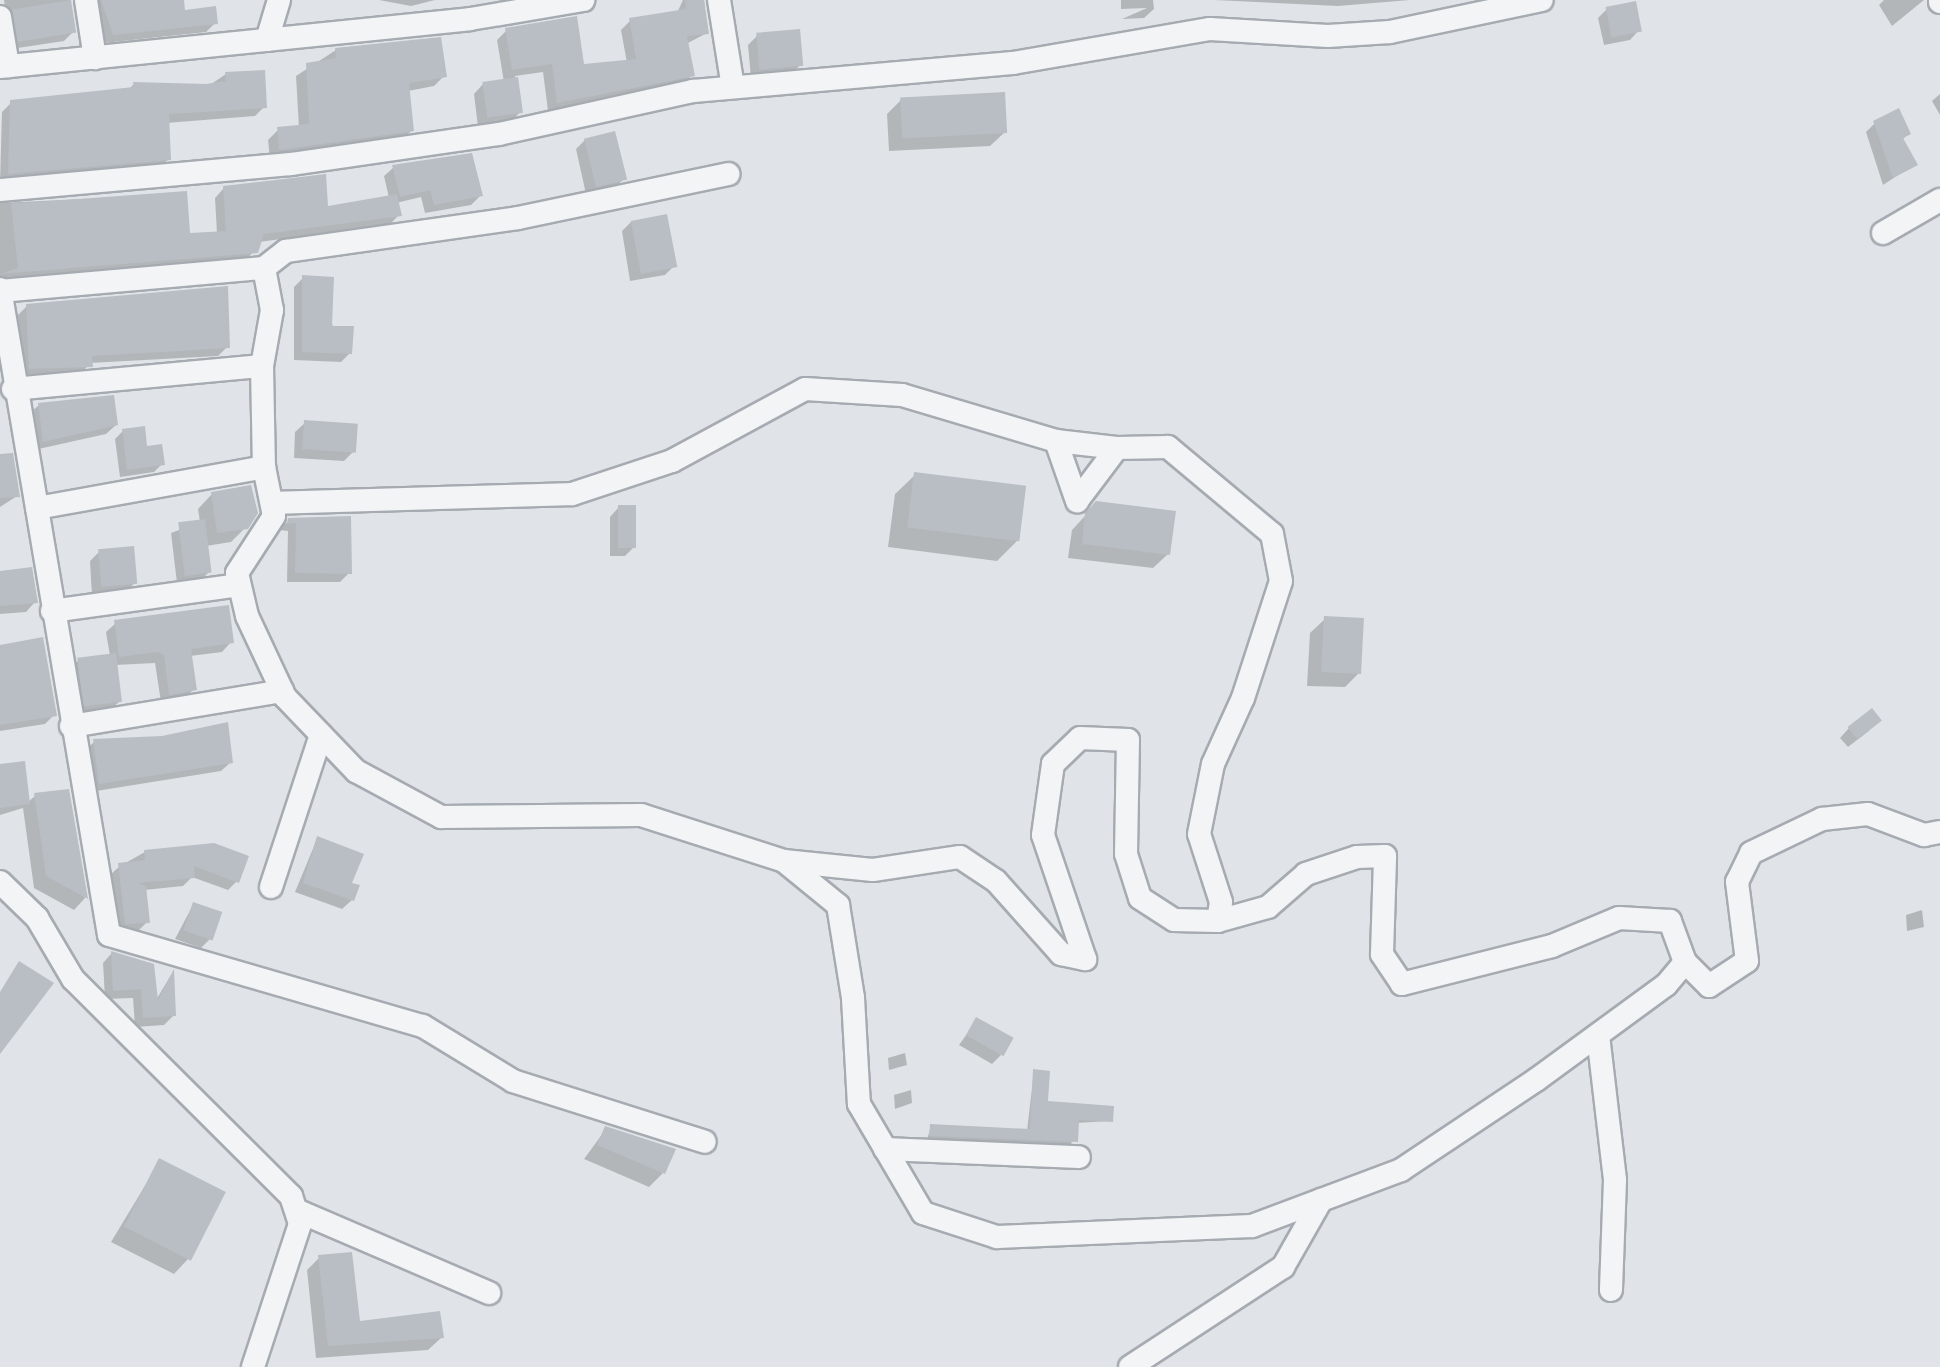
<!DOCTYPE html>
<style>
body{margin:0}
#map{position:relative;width:1940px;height:1367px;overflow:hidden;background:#e0e4e8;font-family:"Fira Sans Condensed",sans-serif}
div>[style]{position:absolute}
.shadow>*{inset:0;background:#0003}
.building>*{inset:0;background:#b8bec4;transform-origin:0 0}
.roads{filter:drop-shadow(2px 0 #a6abb2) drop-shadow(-2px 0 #a6abb2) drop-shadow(0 2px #a6abb2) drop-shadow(0 -2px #a6abb2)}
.minor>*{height:22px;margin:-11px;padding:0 11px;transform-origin:11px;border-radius:11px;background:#f3f4f6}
span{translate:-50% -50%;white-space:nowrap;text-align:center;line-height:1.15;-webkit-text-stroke:8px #f0f3f5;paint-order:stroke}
</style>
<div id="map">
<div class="shadow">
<div style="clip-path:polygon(4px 0,70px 0,73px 32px,64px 41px,11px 49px)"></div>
<div style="clip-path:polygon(89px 0,181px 0,183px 13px,215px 23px,206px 32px,104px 43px)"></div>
<div style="clip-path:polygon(379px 0,435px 0,411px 6px)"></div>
<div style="clip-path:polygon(683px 0,704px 0,707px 33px,686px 44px,692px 75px,683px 84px,548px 111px,543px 72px,515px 76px,520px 112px,511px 122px,478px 127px,474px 94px,483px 84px,504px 82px,497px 40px,506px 31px,582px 67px,627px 63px,621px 30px,630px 21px,677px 13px)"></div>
<div style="clip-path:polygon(1121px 0,1153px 0,1154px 9px,1144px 18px,1122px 19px,1147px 8px,1121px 9px)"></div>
<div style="clip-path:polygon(1410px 0,1338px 6px,1214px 0)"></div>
<div style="clip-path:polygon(1884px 0,1924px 0,1892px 26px,1879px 5px)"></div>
<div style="clip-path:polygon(1607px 9px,1639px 30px,1630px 40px,1604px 45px,1598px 18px)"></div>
<div style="clip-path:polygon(758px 35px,800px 65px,791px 75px,751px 78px,748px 45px)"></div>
<div style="clip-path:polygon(336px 50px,444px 76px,434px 86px,408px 91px,412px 130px,401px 141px,270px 159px,268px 140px,279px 129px,299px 128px,296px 76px)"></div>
<div style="clip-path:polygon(226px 74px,264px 107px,255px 116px,166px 123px,169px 159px,159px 168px,0 182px,2px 112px,11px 103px,128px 90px,134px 84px,207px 87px)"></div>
<div style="clip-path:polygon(1940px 94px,1940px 115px,1932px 101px)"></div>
<div style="clip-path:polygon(901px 100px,1005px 132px,990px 146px,889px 151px,887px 114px)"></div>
<div style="clip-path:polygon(1875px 123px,1908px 134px,1902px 140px,1915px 164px,1883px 185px,1866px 132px)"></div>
<div style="clip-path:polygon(585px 140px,624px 179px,614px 188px,586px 194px,576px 149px)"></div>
<div style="clip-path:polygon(394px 167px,480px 196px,471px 205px,425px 213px,421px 197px,396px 203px,399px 215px,390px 224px,259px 242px,246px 262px,0 282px,0 203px,185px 194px,188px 236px,217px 234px,215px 198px,224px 188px,326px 209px,389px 198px,384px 176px)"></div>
<div style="clip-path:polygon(631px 222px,674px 266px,665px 275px,630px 281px,622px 231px)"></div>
<div style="clip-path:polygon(303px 278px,350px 353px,341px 362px,294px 360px,294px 287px)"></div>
<div style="clip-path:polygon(27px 306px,227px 347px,218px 356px,90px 363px,81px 374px,21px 377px,18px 315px)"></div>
<div style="clip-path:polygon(39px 405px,116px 425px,106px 434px,34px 450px,29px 414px)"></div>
<div style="clip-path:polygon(305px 423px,353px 452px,344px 461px,294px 458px,295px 432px)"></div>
<div style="clip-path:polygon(123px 431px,162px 464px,154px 472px,120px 477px,115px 439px)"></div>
<div style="clip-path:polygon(0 457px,17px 496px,0 507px)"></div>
<div style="clip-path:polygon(915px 475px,1017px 541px,997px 561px,888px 547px,895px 494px)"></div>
<div style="clip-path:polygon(212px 494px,246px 527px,231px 542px,206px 546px,209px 572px,201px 580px,177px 583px,171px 533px,200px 522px,198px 509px)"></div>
<div style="clip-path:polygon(1097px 503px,1168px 554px,1153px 568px,1068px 558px,1072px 530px)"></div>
<div style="clip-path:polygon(619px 507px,634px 547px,625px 556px,610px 556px,610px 517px)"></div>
<div style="clip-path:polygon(349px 518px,349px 573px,340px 582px,287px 582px,288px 531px,280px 530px,289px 520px)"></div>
<div style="clip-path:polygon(99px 552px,135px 583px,125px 592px,92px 596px,90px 561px)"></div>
<div style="clip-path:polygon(0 573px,35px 602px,26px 612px,0 614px)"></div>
<div style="clip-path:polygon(1325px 619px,1359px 673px,1345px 687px,1307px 686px,1310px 633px)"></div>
<div style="clip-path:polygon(116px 623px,231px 642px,222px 652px,190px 656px,194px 689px,185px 698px,161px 702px,155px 663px,115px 665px,120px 701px,110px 710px,77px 714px,69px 669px,79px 660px,110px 656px,106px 632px)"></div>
<div style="clip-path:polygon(0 646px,54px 715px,45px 724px,0 731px)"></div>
<div style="clip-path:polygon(1849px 728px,1870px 730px,1848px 747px,1840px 738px)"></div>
<div style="clip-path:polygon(94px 742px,231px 762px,221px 771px,90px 792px,85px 751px)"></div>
<div style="clip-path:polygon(0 767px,27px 803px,35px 796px,67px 792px,85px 898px,74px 910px,34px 888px,23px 808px,0 815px)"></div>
<div style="clip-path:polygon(317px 839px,349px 884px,352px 900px,342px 909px,295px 892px)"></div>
<div style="clip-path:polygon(214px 846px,237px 881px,228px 890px,192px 877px,183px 886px,144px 890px,147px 922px,138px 931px,120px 933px,110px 875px,120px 866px,145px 852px)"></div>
<div style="clip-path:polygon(193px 905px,210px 939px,201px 948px,175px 939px)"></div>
<div style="clip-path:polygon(1922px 910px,1924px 927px,1907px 931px,1906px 915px)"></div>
<div style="clip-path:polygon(111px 954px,156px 1000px,171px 975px,174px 1015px,164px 1025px,135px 1027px,133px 998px,105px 999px,103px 963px)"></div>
<div style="clip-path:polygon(977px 1020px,1001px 1055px,992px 1064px,959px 1045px)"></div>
<div style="clip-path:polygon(905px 1053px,907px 1065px,889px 1070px,888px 1058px)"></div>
<div style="clip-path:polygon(1034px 1071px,1045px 1104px,1110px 1121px,1076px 1123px,1071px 1145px,927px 1139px,931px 1127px,1027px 1131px)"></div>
<div style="clip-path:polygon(911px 1090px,912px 1103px,895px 1109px,894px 1095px)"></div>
<div style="clip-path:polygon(606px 1129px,663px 1173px,649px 1187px,584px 1159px)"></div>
<div style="clip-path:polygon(160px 1161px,188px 1259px,174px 1274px,111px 1242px)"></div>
<div style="clip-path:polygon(320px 1257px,357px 1324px,441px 1338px,428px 1350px,316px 1358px,307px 1270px)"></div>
</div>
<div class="building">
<div style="left:71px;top:0;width:33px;height:60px;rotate:81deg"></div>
<div style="clip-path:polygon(101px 0,184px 0,185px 10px,216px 6px,218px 24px,113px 35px)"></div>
<div style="clip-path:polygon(685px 0,704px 0,709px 34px,687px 36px,695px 76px,557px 103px,552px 64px,512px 70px,505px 28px,577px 16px,584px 64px,636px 59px,629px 18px,686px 9px)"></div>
<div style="left:1636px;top:1px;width:31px;height:31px;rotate:79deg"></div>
<div style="left:800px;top:29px;width:37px;height:44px;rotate:85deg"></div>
<div style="clip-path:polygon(441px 37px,447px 77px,409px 83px,414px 131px,279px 150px,277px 127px,309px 124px,306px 63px,336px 58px,335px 48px)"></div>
<div style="clip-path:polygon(265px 70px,267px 108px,169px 114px,171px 160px,8px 174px,10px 100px,134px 87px,133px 82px,206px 84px,226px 81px,225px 72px)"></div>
<div style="left:518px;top:77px;width:36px;height:36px;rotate:82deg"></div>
<div style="left:1005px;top:92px;width:41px;height:105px;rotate:87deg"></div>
<div style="clip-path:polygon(1899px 108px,1911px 134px,1903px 138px,1918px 165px,1893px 178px,1873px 121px)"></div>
<div style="left:615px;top:131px;width:50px;height:32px;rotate:76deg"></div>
<div style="clip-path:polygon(472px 153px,483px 196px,434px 205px,430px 190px,400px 197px,392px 165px)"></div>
<div style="clip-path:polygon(326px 174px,328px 206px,397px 194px,402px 216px,264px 234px,258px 253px,0 274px,18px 268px,11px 204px,187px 191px,190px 233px,226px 231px,223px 186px)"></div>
<div style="left:667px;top:214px;width:54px;height:37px;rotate:79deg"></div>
<div style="clip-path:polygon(302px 275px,334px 277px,332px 326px,354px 326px,352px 354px,302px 352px)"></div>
<div style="clip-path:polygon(228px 286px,230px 348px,92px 356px,93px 367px,29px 369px,26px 304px)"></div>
<div style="clip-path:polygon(114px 395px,118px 425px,43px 442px,38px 403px)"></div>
<div style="left:304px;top:420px;width:54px;height:29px;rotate:4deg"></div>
<div style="clip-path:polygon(145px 426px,147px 446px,162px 444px,165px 465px,127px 470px,122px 429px)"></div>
<div style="clip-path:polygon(13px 453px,20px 497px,0 498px,0 454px)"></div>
<div style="left:914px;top:472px;width:113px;height:56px;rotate:7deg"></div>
<div style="clip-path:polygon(251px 485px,258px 513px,248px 529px,217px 533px,211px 492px)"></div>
<div style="clip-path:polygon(1096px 501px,1176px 511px,1170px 555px,1082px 544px,1085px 513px)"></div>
<div style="left:618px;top:505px;width:18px;height:43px"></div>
<div style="clip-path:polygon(351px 516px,352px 574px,295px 573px,296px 523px,287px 524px,288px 518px)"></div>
<div style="left:205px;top:519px;width:54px;height:27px;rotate:83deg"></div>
<div style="left:134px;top:546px;width:38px;height:36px;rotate:85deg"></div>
<div style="clip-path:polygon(32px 567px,38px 603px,0 606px,0 571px)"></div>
<div style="clip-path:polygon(229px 605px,234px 643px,191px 649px,197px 690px,169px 695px,164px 655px,158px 652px,119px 657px,114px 620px)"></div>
<div style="left:1324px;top:616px;width:40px;height:56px;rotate:3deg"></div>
<div style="clip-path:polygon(43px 637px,57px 716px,0 725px,0 645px)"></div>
<div style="left:116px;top:653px;width:49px;height:39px;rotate:83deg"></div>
<div style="left:1872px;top:708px;width:16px;height:31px;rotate:52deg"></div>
<div style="clip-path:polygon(228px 722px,233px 763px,99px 784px,93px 739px,162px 736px)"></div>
<div style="clip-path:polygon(25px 761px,30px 804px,0 808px,0 764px)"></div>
<div style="clip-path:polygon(69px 789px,88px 899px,46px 876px,34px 793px)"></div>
<div style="clip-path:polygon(317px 836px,364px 854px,352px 883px,360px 885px,354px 901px,303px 883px)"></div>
<div style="clip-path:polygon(214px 843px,249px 856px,239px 883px,194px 866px,195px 878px,138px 883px,146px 886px,150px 923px,125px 924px,118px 863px,145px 860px,144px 850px)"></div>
<div style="left:193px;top:902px;width:31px;height:30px;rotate:19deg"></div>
<div style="clip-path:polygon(111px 951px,154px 964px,158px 1000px,174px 969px,176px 1016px,143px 1018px,141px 989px,113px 991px)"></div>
<div style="clip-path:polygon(19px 961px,54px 983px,0 1054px,0 992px)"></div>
<div style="left:976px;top:1017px;width:43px;height:21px;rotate:29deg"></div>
<div style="clip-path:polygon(1033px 1069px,1050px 1071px,1048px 1101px,1114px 1106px,1113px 1122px,1079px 1120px,1078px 1142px,929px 1136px,930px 1124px,1030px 1129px)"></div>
<div style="clip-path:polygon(605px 1126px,676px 1149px,665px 1174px,597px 1145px)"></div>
<div style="left:159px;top:1158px;width:75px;height:77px;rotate:27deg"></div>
<div style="clip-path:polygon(352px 1252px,360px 1321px,440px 1311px,444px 1338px,328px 1346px,318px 1255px)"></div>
</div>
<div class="roads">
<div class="minor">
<div style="left:86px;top:0;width:59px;rotate:81.2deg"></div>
<div style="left:719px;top:0;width:88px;rotate:80.9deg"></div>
<div style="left:1940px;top:0;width:2px;rotate:90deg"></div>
<div style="left:0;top:17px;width:50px;rotate:80.7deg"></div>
<div style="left:267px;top:40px;width:42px;rotate:-73.3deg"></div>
<div style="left:0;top:67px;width:472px;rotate:-5.8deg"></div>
<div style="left:470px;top:19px;width:115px;rotate:-9.5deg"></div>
<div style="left:0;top:190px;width:292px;rotate:-5.1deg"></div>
<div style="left:291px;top:164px;width:210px;rotate:-8.2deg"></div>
<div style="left:499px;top:134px;width:199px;rotate:-12.5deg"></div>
<div style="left:693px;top:91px;width:321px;rotate:-5deg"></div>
<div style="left:1013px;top:63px;width:200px;rotate:-9.8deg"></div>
<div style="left:1210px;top:29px;width:118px;rotate:3.4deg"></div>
<div style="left:1328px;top:36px;width:62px;rotate:-3.7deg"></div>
<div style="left:1390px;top:32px;width:155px;rotate:-11.9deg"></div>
<div style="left:1883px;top:233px;width:66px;rotate:-30.1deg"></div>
<div style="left:264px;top:268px;width:28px;rotate:-38deg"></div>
<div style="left:286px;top:251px;width:234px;rotate:-8.1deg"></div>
<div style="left:518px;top:218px;width:215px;rotate:-11.8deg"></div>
<div style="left:0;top:289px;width:655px;rotate:80.42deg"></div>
<div style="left:109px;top:935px;width:327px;rotate:16.2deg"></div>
<div style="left:423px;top:1026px;width:105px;rotate:31.4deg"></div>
<div style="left:513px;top:1081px;width:201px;rotate:17.6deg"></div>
<div style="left:0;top:291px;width:265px;rotate:-5deg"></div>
<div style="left:264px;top:268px;width:43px;rotate:79.2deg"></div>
<div style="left:272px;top:310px;width:57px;rotate:100.1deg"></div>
<div style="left:262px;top:366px;width:101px;rotate:88.9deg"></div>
<div style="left:13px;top:389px;width:250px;rotate:-5.3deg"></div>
<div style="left:1056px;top:441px;width:64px;rotate:70.7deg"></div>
<div style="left:272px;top:503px;width:300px;rotate:-1.7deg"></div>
<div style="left:572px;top:494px;width:105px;rotate:-18.3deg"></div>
<div style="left:672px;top:461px;width:151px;rotate:-28.4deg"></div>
<div style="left:805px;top:389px;width:97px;rotate:3.5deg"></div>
<div style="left:902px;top:395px;width:161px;rotate:16.6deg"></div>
<div style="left:1056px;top:441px;width:61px;rotate:6.5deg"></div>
<div style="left:37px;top:508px;width:231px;rotate:-10.2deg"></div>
<div style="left:264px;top:467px;width:50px;rotate:78.5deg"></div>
<div style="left:274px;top:516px;width:68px;rotate:123deg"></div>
<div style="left:237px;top:573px;width:44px;rotate:76.9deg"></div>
<div style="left:247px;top:616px;width:89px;rotate:64.9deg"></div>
<div style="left:285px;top:697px;width:103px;rotate:46.2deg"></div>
<div style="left:356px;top:771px;width:97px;rotate:28.4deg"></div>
<div style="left:441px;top:817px;width:200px;rotate:-0.6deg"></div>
<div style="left:641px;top:815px;width:150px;rotate:17.8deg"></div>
<div style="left:784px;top:861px;width:89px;rotate:5.8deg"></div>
<div style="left:873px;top:870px;width:88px;rotate:-8.5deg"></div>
<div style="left:960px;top:857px;width:43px;rotate:33.7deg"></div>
<div style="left:996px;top:881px;width:98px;rotate:48.3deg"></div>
<div style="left:1061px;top:954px;width:25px;rotate:12deg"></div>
<div style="left:1085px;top:959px;width:131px;rotate:-108.7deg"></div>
<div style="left:1043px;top:835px;width:72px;rotate:-82deg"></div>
<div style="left:1053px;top:764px;width:37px;rotate:-44deg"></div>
<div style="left:1080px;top:738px;width:48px;rotate:2.4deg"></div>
<div style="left:1128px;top:740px;width:114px;rotate:91deg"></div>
<div style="left:1126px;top:854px;width:46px;rotate:72.3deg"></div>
<div style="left:1140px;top:898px;width:40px;rotate:32.9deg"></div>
<div style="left:1174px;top:920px;width:44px;rotate:1.3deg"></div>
<div style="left:1218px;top:921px;width:19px;rotate:-81deg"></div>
<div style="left:1221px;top:902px;width:71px;rotate:-107.9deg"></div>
<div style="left:1199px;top:834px;width:71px;rotate:-78.7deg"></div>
<div style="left:1213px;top:764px;width:72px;rotate:-65.6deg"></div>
<div style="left:1243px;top:698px;width:123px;rotate:-72deg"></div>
<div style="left:1281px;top:581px;width:48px;rotate:-100.8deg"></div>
<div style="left:1272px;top:534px;width:136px;rotate:-140.1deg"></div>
<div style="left:1168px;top:447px;width:51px;rotate:178.9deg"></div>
<div style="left:1117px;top:448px;width:66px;rotate:127deg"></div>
<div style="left:52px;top:611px;width:189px;rotate:-7.9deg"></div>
<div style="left:71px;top:726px;width:214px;rotate:-9.4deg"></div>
<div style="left:784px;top:861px;width:70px;rotate:39.2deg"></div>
<div style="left:838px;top:905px;width:94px;rotate:80.8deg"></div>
<div style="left:853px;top:998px;width:106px;rotate:86.8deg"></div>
<div style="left:859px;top:1104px;width:126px;rotate:59.6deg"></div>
<div style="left:923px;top:1213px;width:78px;rotate:18deg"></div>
<div style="left:997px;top:1237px;width:255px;rotate:-2.5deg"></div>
<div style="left:1252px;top:1226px;width:159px;rotate:-20.6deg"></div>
<div style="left:1401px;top:1170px;width:162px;rotate:-33.7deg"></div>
<div style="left:1536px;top:1080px;width:161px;rotate:-36.2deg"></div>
<div style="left:1666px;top:985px;width:30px;rotate:-50deg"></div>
<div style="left:1685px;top:962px;width:44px;rotate:-110.1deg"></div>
<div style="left:1670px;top:921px;width:51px;rotate:-176.6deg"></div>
<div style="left:1619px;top:918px;width:73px;rotate:157.3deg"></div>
<div style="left:1552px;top:946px;width:155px;rotate:165.8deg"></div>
<div style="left:1402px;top:984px;width:36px;rotate:-124deg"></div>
<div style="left:1382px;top:954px;width:98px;rotate:-88.2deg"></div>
<div style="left:1385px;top:856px;width:28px;rotate:178deg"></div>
<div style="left:1357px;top:857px;width:54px;rotate:161.6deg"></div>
<div style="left:1306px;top:874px;width:50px;rotate:139deg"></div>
<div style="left:1268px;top:907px;width:52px;rotate:164.4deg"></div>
<div style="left:0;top:882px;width:52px;rotate:44.2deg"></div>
<div style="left:37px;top:918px;width:71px;rotate:59.5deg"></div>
<div style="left:73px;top:979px;width:308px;rotate:44.9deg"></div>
<div style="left:291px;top:1196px;width:29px;rotate:72deg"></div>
<div style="left:300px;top:1224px;width:151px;rotate:108.2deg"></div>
<div style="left:271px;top:887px;width:160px;rotate:-71.8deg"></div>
<div style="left:1685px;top:962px;width:34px;rotate:45deg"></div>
<div style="left:1709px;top:986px;width:45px;rotate:-33.3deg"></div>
<div style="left:1747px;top:961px;width:80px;rotate:-97.2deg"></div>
<div style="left:1737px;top:882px;width:32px;rotate:-64deg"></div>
<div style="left:1751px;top:853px;width:79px;rotate:-25.6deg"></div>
<div style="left:1822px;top:819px;width:46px;rotate:-6.2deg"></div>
<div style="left:1868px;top:814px;width:60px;rotate:20.6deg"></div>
<div style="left:1924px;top:835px;width:16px;rotate:-11deg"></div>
<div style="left:1598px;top:1035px;width:146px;rotate:83.3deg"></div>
<div style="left:1615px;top:1180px;width:110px;rotate:92.1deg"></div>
<div style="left:885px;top:1149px;width:194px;rotate:2.4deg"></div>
<div style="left:298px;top:1211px;width:208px;rotate:23.2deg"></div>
<div style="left:1130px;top:1367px;width:183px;rotate:-33.2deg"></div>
<div style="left:1283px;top:1267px;width:77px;rotate:-60.4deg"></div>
</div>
</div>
</div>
